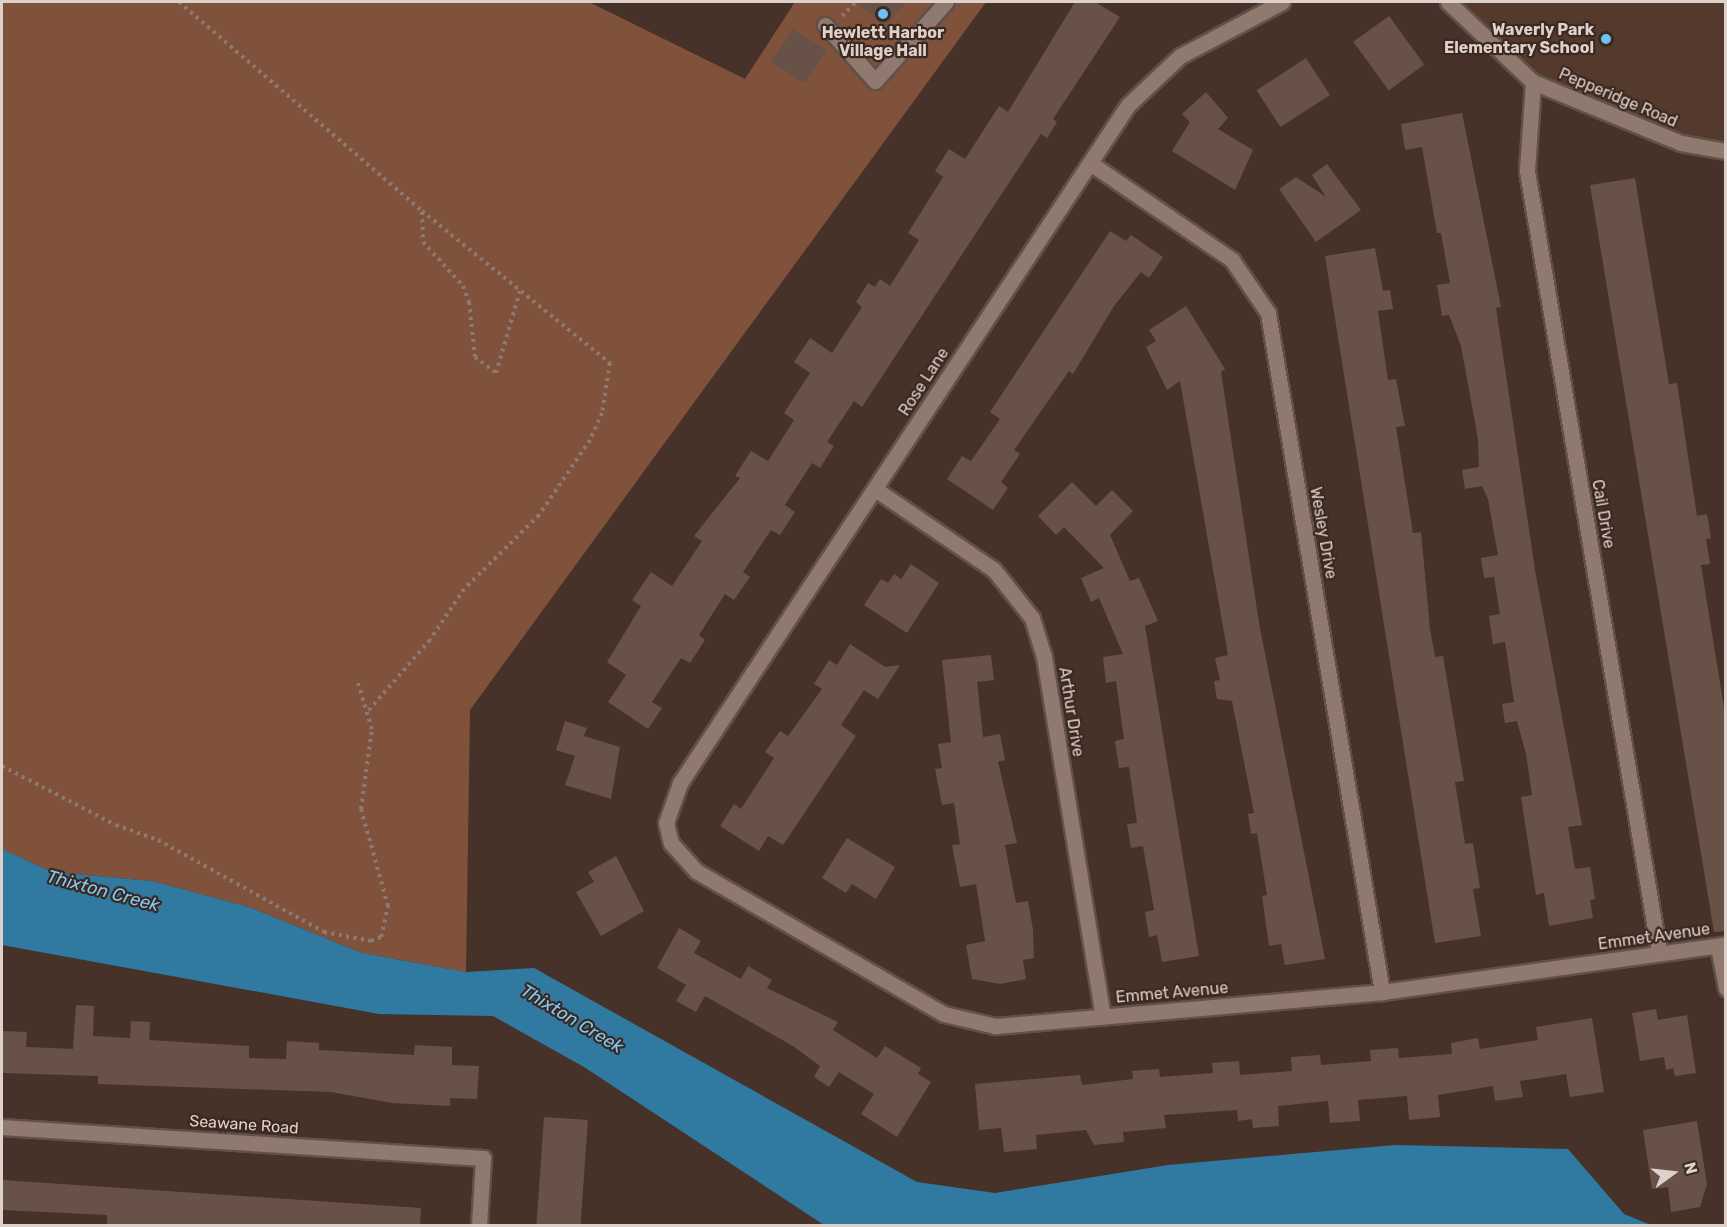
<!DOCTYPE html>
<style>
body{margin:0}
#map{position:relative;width:1727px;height:1227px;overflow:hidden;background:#463229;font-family:Rubik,sans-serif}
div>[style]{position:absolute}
.built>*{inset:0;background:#54392d}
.green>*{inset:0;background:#81523b}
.water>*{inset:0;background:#3079a0}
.building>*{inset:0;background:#685248;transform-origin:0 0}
.path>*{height:4px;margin-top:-2px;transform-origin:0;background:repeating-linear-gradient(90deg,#8c7b73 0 3px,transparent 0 7.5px)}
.roads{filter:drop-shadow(2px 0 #615149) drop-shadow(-2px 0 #615149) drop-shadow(0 2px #615149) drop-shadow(0 -2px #615149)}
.minor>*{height:15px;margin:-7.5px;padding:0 7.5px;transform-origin:7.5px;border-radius:7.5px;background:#90796e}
.dots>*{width:16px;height:16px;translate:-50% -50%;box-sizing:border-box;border:3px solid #3b281f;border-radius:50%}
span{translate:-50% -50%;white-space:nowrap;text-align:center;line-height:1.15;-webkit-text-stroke:4.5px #3b281f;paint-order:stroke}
.poi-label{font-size:16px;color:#ded1cb;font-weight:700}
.right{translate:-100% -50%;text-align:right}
.street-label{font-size:16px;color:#ded1cb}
.water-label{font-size:18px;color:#7fcbf9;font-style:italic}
.frame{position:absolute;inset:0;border:3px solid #ded1cb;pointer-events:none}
.north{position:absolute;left:1643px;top:1143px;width:60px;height:60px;-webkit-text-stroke:4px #3b281f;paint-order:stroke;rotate:75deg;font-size:16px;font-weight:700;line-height:24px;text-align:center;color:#ded1cb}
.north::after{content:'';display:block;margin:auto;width:21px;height:27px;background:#ded1cb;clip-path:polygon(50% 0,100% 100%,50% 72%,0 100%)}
</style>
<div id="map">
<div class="built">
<div style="clip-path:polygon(1452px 2px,1725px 2px,1725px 147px,1701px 144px,1522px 77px)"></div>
</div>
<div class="green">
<div style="clip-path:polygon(2px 2px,589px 2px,745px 79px,795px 2px,986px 2px,470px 710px,466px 972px,362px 953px,249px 907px,152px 881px,52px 872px,2px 849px)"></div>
</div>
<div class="water">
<div style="clip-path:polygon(2px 849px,52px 872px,152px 881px,249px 907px,362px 953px,466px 972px,534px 968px,917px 1182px,995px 1193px,1168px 1165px,1395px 1145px,1568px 1149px,1624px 1214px,1651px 1225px,824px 1225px,584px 1067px,493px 1016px,379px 1014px,2px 945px)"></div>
</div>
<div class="building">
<div style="clip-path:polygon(857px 2px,907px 2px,884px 27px)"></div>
<div style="clip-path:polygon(1075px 2px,1095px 2px,1120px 17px,1053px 119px,1057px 122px,1047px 138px,1041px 134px,862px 407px,854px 401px,827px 442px,834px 446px,820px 468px,812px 463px,785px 505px,795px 512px,780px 535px,771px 530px,743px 572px,750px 577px,734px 600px,725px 594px,699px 635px,705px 640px,690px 663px,681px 658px,652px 702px,662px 708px,648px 729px,608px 702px,626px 675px,607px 662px,641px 606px,632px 600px,651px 572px,672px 586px,702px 541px,694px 536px,740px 478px,735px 476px,751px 451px,768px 461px,794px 420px,784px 413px,810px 373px,794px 362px,810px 338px,832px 353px,862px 307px,856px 302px,868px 283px,875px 287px,880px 279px,890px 286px,919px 240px,908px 233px,943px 177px,935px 171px,949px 149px,965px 159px,999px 106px,1008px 112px)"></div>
<div style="left:1389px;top:16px;width:60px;height:44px;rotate:54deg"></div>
<div style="left:792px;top:28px;width:41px;height:40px;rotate:32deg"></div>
<div style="left:1306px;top:58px;width:44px;height:59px;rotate:57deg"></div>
<div style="clip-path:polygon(1206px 92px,1228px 118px,1218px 129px,1253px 150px,1235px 190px,1172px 151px,1190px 122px,1182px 114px)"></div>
<div style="clip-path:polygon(1462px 113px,1501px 307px,1496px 308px,1535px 570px,1582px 825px,1568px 827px,1575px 869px,1590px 867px,1595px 899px,1590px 900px,1593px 918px,1549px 926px,1544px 893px,1536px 895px,1521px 797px,1532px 795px,1526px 754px,1517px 721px,1505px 723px,1502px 704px,1514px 702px,1505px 642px,1493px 644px,1489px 616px,1500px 614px,1494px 577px,1484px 578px,1481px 558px,1498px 555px,1488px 499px,1482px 486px,1465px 489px,1462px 470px,1479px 467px,1478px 439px,1461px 346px,1449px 315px,1442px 316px,1437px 285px,1450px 283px,1441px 233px,1437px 233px,1422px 147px,1405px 150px,1401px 124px)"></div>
<div style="clip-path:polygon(1327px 164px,1361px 210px,1316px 242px,1279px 189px,1296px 177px,1326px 197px,1312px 175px)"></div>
<div style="clip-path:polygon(1635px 178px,1669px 384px,1677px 383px,1697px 516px,1707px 514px,1711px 538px,1706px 539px,1710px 564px,1701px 565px,1725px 714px,1725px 931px,1714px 932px,1590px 185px)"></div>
<div style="clip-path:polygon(1110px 231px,1126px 241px,1131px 235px,1163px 257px,1149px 278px,1141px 272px,1114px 306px,1073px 374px,1069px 371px,1014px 450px,1020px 454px,1001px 482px,1008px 488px,993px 510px,947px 479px,962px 456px,971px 461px,1000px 419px,990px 412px)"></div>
<div style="clip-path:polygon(1375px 248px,1383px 291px,1390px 290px,1393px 309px,1378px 311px,1388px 380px,1396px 379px,1405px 426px,1396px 427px,1413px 533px,1421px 532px,1430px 629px,1435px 657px,1443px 656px,1464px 781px,1455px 782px,1465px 844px,1473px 843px,1480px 888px,1473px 889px,1481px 936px,1435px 943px,1325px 256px)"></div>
<div style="clip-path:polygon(1186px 306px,1225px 369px,1221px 372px,1259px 623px,1325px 959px,1285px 965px,1281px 944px,1269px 946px,1262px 896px,1267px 895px,1257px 833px,1251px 834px,1248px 814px,1254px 813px,1232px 701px,1217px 699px,1214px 681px,1220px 680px,1215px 658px,1228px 655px,1180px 381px,1167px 390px,1146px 347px,1156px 341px,1149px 330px)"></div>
<div style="clip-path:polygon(1072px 482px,1096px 506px,1112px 490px,1133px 511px,1110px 535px,1130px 581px,1139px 578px,1158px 621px,1145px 626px,1199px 956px,1162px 962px,1157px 935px,1149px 937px,1145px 912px,1154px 910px,1143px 846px,1131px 848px,1127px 824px,1137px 823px,1129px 767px,1119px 768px,1115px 741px,1124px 739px,1116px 681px,1106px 683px,1103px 657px,1123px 654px,1099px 598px,1091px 602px,1081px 578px,1104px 568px,1064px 527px,1056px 535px,1038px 516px)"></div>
<div style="clip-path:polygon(911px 564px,939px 583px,907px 633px,864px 605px,881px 579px,888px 583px,894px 574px,901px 579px)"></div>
<div style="clip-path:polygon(850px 644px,885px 667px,900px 665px,878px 699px,864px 690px,841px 725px,856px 736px,783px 845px,768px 836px,759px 851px,720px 826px,734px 804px,741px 809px,774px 758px,765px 752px,780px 731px,788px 736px,822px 689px,814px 684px,829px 660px,837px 665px)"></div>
<div style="clip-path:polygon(991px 655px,994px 680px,977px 682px,983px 737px,1000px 734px,1005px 760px,998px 762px,1017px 843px,1005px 845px,1016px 903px,1028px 901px,1033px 930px,1034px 958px,1023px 960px,1026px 979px,1000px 984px,972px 979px,966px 945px,985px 941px,976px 884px,960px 887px,952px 845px,960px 844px,954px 803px,942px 805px,935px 769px,942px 768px,938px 744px,951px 742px,942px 660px)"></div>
<div style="clip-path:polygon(565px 721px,587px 728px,584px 736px,620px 747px,611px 799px,565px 785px,575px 756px,556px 750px)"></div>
<div style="clip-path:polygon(847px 838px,895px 867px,876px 899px,852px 884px,846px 893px,822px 878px)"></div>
<div style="clip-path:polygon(616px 856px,644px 911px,601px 936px,576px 892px,594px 882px,588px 872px)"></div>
<div style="clip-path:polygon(679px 928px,701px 941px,694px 953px,741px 979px,748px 966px,772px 980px,767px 988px,838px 1022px,833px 1030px,877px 1058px,885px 1046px,921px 1068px,918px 1074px,931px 1082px,897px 1137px,861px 1114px,874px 1094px,839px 1072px,829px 1087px,814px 1077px,820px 1066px,793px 1046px,705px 996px,696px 1012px,676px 1001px,686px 985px,657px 968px)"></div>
<div style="clip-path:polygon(76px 1005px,94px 1006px,93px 1036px,130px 1038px,131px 1021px,150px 1022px,149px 1040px,249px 1046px,249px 1058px,286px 1059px,287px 1041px,319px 1043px,319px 1050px,414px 1055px,415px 1045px,452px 1047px,452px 1065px,479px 1066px,477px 1099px,450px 1098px,450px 1106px,392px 1103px,331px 1092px,98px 1084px,98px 1076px,2px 1073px,2px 1031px,27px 1032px,26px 1047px,73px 1049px)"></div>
<div style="clip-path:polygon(1656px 1009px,1658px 1020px,1687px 1015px,1696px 1073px,1675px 1076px,1673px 1068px,1666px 1070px,1664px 1057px,1640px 1061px,1632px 1013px)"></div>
<div style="clip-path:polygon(1592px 1018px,1604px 1092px,1570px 1097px,1566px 1074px,1520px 1081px,1523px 1097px,1495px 1101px,1493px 1086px,1438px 1095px,1440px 1117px,1409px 1120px,1407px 1096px,1358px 1100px,1360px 1121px,1330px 1123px,1328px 1101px,1278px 1106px,1279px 1126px,1253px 1128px,1252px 1119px,1238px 1121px,1237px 1110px,1164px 1115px,1166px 1128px,1123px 1132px,1124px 1142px,1094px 1145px,1086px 1130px,1036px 1135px,1037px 1149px,1004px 1152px,1001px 1128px,979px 1130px,975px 1084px,1080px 1075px,1082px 1085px,1133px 1079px,1132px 1071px,1159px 1069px,1160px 1077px,1213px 1073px,1212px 1063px,1239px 1061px,1240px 1075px,1292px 1071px,1291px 1057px,1320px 1055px,1321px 1065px,1371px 1061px,1370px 1050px,1398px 1048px,1399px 1058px,1452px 1054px,1451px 1043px,1478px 1038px,1480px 1049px,1538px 1040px,1536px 1027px)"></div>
<div style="left:544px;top:1117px;width:44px;height:109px;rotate:4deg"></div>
<div style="clip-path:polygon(1697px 1121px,1707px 1184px,1700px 1207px,1671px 1212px,1668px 1187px,1652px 1189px,1643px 1130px)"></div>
<div style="clip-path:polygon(2px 1180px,421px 1208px,420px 1226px,107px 1224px,107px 1215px,2px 1210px)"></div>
</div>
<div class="path">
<div style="left:179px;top:2px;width:321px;rotate:40.7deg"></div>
<div style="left:422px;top:211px;width:242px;rotate:39deg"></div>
<div style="left:610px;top:363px;width:51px;rotate:99.1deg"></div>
<div style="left:602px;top:413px;width:30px;rotate:114deg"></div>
<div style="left:590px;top:440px;width:91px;rotate:124.2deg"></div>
<div style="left:539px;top:515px;width:105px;rotate:135.4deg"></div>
<div style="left:464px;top:589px;width:61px;rotate:123.7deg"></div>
<div style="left:430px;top:640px;width:93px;rotate:131.1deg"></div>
<div style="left:842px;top:16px;width:20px;rotate:-45deg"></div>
<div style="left:422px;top:212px;width:30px;rotate:88deg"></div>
<div style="left:423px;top:242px;width:59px;rotate:47.7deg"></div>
<div style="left:463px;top:286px;width:17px;rotate:69deg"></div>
<div style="left:469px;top:302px;width:55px;rotate:83.8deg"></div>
<div style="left:475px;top:357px;width:26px;rotate:37deg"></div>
<div style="left:496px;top:373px;width:85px;rotate:-73.7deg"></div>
<div style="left:2px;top:766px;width:128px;rotate:27.4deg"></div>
<div style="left:116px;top:825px;width:45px;rotate:19.7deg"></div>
<div style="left:158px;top:840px;width:190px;rotate:29deg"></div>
<div style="left:324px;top:932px;width:48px;rotate:10.8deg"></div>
<div style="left:371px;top:941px;width:11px;rotate:-22deg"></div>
<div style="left:381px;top:937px;width:32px;rotate:-77deg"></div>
<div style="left:388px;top:906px;width:101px;rotate:-105.6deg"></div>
<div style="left:361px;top:809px;width:81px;rotate:-82.2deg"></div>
<div style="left:372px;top:729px;width:51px;rotate:-107deg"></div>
</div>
<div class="roads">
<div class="minor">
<div style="left:1282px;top:2px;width:115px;rotate:152.1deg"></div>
<div style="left:1180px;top:56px;width:71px;rotate:136.7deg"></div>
<div style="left:1128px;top:105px;width:813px;rotate:123.46deg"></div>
<div style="left:680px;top:783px;width:42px;rotate:109.3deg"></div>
<div style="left:666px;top:823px;width:21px;rotate:76deg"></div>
<div style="left:671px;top:843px;width:38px;rotate:48deg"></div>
<div style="left:696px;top:871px;width:286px;rotate:30deg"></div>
<div style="left:944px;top:1014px;width:52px;rotate:13.2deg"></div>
<div style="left:995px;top:1026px;width:388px;rotate:-5deg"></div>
<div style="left:1382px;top:992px;width:347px;rotate:-7.9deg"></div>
<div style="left:1448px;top:2px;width:117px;rotate:43.3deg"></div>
<div style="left:1533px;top:82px;width:160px;rotate:22.4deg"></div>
<div style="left:1681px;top:143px;width:46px;rotate:10.1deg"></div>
<div style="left:825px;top:25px;width:75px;rotate:48.2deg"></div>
<div style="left:875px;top:81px;width:106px;rotate:-48.1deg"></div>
<div style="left:1533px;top:82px;width:89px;rotate:93.9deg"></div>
<div style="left:1527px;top:171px;width:792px;rotate:80.41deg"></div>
<div style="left:1090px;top:163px;width:172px;rotate:34.3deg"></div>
<div style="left:1232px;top:260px;width:64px;rotate:55.8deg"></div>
<div style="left:1268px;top:313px;width:689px;rotate:80.47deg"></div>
<div style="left:875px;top:489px;width:144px;rotate:34.2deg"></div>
<div style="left:994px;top:570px;width:61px;rotate:51.6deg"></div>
<div style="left:1032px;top:618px;width:41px;rotate:72.9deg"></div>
<div style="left:1044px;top:657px;width:364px;rotate:80.7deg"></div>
<div style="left:1718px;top:946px;width:43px;rotate:79.2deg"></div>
<div style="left:2px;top:1127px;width:482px;rotate:3.7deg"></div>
<div style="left:483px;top:1158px;width:68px;rotate:93.4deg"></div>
</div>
</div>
<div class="dots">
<div style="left:883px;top:14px;background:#6ec2f3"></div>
<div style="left:1606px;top:39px;background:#6ec2f3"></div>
</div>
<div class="poi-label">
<span class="right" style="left:1594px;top:39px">Waverly Park<br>Elementary School</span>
<span style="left:883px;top:42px">Hewlett Harbor<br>Village Hall</span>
</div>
<div class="street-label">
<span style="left:1618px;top:98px;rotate:23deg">Pepperidge Road</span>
<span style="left:924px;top:382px;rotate:-57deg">Rose Lane</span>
<span style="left:1603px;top:514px;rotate:80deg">Cail Drive</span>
<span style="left:1323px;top:533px;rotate:80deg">Wesley Drive</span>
<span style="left:1071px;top:712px;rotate:81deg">Arthur Drive</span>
<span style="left:1654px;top:937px;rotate:-8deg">Emmet Avenue</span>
<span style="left:1172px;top:993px;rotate:-5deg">Emmet Avenue</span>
<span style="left:244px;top:1125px;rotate:4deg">Seawane Road</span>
</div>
<div class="water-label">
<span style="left:103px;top:891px;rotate:15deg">Thixton Creek</span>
<span style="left:572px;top:1019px;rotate:31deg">Thixton Creek</span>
</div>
<div class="frame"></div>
<div class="north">N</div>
</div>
